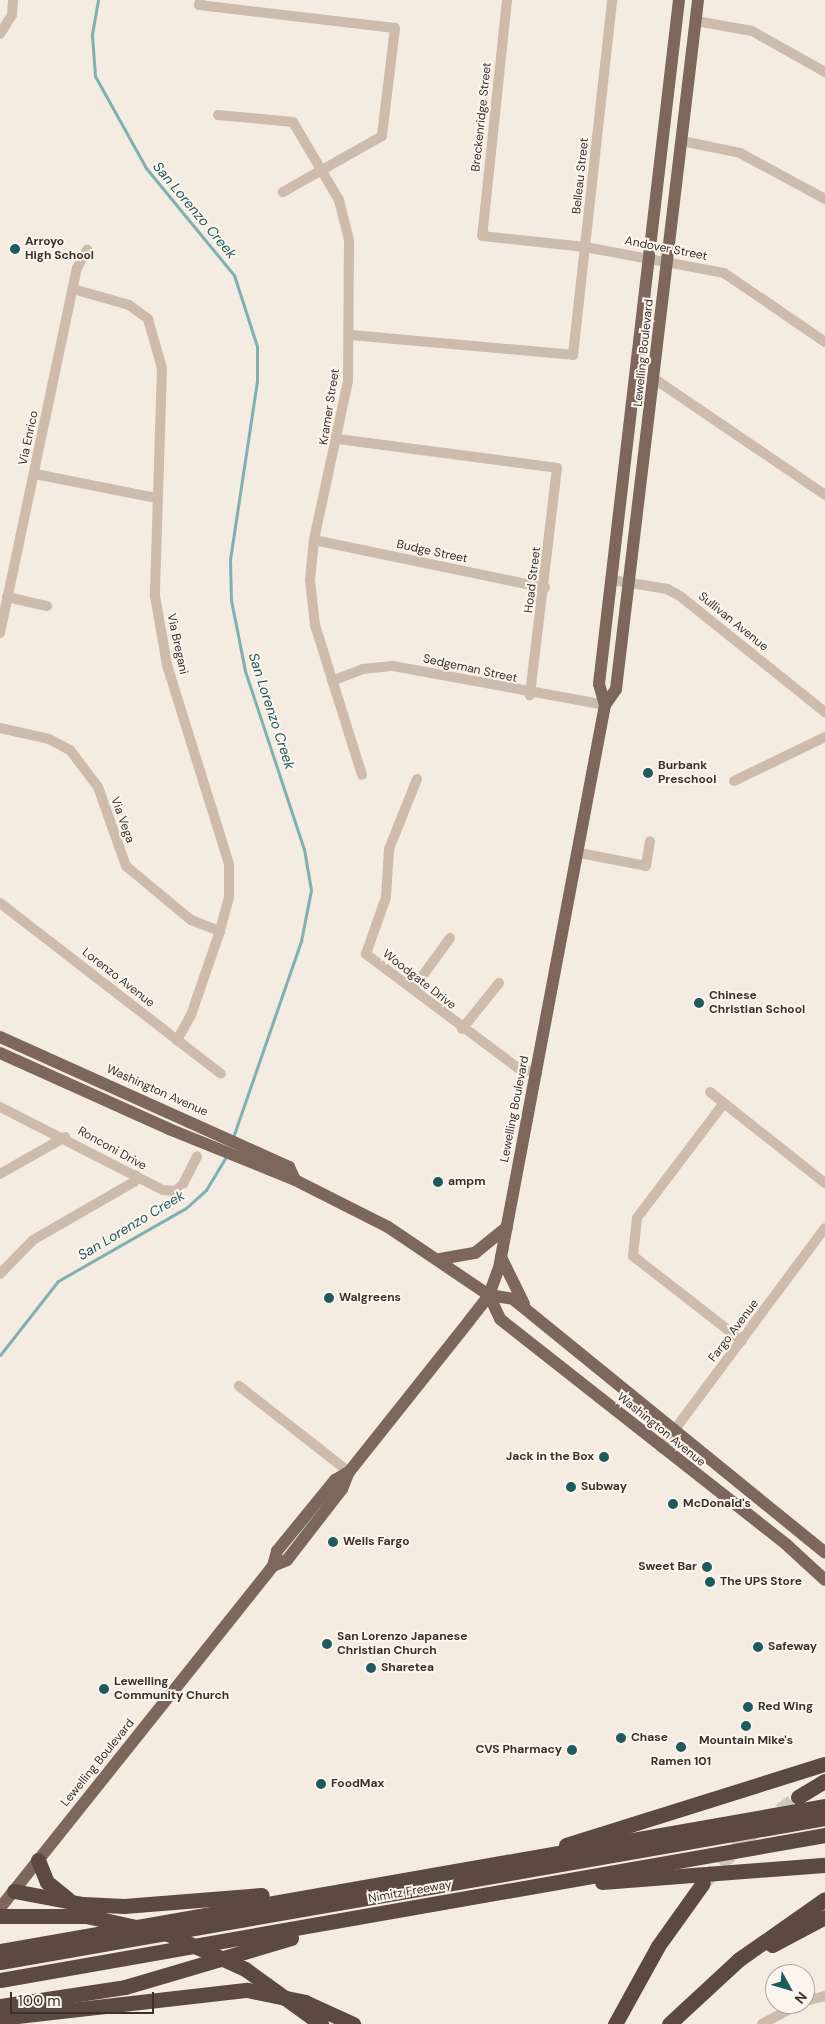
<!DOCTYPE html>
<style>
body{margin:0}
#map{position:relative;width:825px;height:2024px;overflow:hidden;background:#f4ebe1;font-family:"DM Sans",sans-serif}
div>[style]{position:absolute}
.stream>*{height:3px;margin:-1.5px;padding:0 1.5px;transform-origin:1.5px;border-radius:1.5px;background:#7fb0b2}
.highway-tunnel>*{height:15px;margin-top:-7.5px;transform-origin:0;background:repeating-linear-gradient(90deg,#cfc6bd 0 15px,transparent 0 23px)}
.minor>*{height:10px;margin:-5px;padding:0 5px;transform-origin:5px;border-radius:5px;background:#cdbbac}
.major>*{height:12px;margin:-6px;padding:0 6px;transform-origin:6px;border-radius:6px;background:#7d675c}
.highway>*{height:15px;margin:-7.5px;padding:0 7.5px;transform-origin:7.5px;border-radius:7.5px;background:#5c4a42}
.highway-bridge>*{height:15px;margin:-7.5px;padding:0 7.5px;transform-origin:7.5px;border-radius:7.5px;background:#5c4a42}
.dots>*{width:14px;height:14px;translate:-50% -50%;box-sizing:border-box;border:2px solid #fbf5ee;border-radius:50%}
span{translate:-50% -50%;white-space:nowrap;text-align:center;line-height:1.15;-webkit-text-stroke:4px #fbf5ee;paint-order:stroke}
.street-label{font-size:12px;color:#3b302b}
.poi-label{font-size:12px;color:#3b302b;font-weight:700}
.left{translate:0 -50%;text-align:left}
.right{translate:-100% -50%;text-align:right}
.water-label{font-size:14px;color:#1f5a5e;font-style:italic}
.north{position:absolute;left:765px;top:1964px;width:50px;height:50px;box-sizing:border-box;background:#fbf5ee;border:1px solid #aea6a0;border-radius:50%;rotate:129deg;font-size:14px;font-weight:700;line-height:20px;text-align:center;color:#3b302b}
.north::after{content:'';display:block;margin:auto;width:18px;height:22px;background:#1f5a5e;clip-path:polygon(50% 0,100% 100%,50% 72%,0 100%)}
.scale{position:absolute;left:10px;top:1992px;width:144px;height:22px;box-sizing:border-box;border:2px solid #3b302b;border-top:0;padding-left:6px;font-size:15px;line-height:18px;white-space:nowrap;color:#3b302b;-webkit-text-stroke:4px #fbf5ee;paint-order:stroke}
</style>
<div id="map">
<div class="stream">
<div style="left:98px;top:0;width:36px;rotate:100deg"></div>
<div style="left:92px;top:35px;width:41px;rotate:85.8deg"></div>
<div style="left:95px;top:76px;width:105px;rotate:61deg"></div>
<div style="left:146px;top:168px;width:139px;rotate:50.6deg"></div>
<div style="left:234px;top:275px;width:75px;rotate:72.1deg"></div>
<div style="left:257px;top:346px;width:35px;rotate:90deg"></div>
<div style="left:257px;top:381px;width:181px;rotate:98.6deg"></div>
<div style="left:230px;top:560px;width:40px;rotate:88.6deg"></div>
<div style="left:231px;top:600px;width:72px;rotate:78.8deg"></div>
<div style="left:245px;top:671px;width:188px;rotate:71.7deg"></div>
<div style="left:304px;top:849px;width:42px;rotate:80.3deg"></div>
<div style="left:311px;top:890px;width:52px;rotate:101.1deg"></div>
<div style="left:301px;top:941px;width:207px;rotate:109.1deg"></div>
<div style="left:0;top:1355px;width:94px;rotate:-51.9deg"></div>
<div style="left:58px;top:1281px;width:147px;rotate:-29.7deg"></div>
<div style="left:186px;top:1208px;width:27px;rotate:-42deg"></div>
<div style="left:206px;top:1190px;width:41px;rotate:-59deg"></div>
</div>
<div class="highway-tunnel">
<div style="left:705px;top:1881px;width:57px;rotate:-47.1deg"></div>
<div style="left:744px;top:1839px;width:68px;rotate:-37.9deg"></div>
</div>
<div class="minor">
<div style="left:200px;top:0;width:5px;rotate:101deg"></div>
<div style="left:199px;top:5px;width:197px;rotate:6.7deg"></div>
<div style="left:395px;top:28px;width:109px;rotate:96.9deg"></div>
<div style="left:382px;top:136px;width:114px;rotate:150.5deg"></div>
<div style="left:507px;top:0;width:237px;rotate:96deg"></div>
<div style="left:482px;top:236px;width:104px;rotate:6.1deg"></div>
<div style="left:585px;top:247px;width:141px;rotate:10.6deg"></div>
<div style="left:724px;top:273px;width:122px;rotate:34.3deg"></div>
<div style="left:696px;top:21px;width:57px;rotate:10.1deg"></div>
<div style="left:752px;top:31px;width:84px;rotate:29.3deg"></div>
<div style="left:0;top:34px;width:22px;rotate:-58deg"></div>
<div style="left:12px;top:15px;width:15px;rotate:-86deg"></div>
<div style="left:218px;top:115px;width:75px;rotate:5.3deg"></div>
<div style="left:293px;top:122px;width:91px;rotate:59.5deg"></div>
<div style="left:339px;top:200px;width:41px;rotate:76deg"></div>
<div style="left:349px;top:240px;width:141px;rotate:90.4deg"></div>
<div style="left:348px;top:381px;width:163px;rotate:102.1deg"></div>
<div style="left:314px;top:540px;width:40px;rotate:95.7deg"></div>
<div style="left:310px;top:580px;width:45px;rotate:83.7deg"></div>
<div style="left:315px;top:625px;width:157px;rotate:72.6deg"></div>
<div style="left:682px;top:141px;width:59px;rotate:11.7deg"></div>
<div style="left:740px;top:153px;width:97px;rotate:28.4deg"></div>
<div style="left:73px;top:289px;width:58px;rotate:15.9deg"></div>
<div style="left:129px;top:305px;width:24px;rotate:36deg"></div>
<div style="left:148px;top:319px;width:51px;rotate:74.1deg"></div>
<div style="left:162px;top:368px;width:228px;rotate:91.8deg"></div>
<div style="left:155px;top:596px;width:70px;rotate:80.1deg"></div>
<div style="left:167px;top:665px;width:208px;rotate:72.7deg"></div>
<div style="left:229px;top:864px;width:33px;rotate:90deg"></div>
<div style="left:229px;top:897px;width:35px;rotate:105deg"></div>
<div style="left:220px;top:931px;width:89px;rotate:109deg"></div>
<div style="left:191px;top:1015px;width:29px;rotate:119deg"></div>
<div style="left:351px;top:335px;width:223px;rotate:5.1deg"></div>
<div style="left:573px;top:355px;width:357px;rotate:-83.7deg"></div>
<div style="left:656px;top:380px;width:204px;rotate:34.2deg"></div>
<div style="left:338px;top:439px;width:221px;rotate:7.5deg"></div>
<div style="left:557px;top:468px;width:229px;rotate:96.8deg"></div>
<div style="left:35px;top:474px;width:123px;rotate:11.2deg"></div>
<div style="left:314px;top:540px;width:236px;rotate:11.7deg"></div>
<div style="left:612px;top:580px;width:56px;rotate:9.3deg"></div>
<div style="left:667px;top:589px;width:15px;rotate:28deg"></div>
<div style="left:680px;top:596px;width:186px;rotate:38.7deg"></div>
<div style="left:7px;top:597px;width:41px;rotate:12.7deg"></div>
<div style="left:0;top:633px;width:373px;rotate:-78.1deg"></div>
<div style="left:77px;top:268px;width:21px;rotate:-61deg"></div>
<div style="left:332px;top:681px;width:33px;rotate:-21deg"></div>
<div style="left:363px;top:669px;width:30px;rotate:-6deg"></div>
<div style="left:393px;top:666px;width:216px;rotate:10.4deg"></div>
<div style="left:0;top:728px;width:50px;rotate:12.7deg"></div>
<div style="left:49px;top:739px;width:24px;rotate:28deg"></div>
<div style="left:70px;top:750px;width:46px;rotate:52.9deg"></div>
<div style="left:98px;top:787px;width:84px;rotate:70.5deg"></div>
<div style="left:126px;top:866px;width:85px;rotate:39.7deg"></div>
<div style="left:191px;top:920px;width:31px;rotate:21deg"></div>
<div style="left:417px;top:779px;width:75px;rotate:111.8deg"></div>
<div style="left:389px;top:849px;width:48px;rotate:93.6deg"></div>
<div style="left:386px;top:897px;width:60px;rotate:109.3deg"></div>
<div style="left:366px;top:954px;width:190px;rotate:36.9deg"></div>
<div style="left:518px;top:1068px;width:20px;rotate:15deg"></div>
<div style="left:734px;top:781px;width:101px;rotate:-25.8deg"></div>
<div style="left:580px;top:853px;width:67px;rotate:11.1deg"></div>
<div style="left:646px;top:866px;width:25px;rotate:-81deg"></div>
<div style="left:0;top:903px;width:279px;rotate:37.7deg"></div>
<div style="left:413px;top:989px;width:63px;rotate:-54deg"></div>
<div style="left:462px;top:1029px;width:59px;rotate:-51.2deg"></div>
<div style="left:710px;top:1092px;width:147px;rotate:38.4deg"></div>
<div style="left:724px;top:1103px;width:144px;rotate:127.1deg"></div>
<div style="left:637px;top:1218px;width:38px;rotate:96deg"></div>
<div style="left:633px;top:1256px;width:138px;rotate:37.9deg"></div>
<div style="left:0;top:1107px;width:183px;rotate:27deg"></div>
<div style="left:163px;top:1190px;width:13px;rotate:4deg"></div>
<div style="left:176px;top:1191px;width:10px;rotate:-45deg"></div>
<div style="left:183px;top:1184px;width:31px;rotate:-63deg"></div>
<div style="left:0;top:1174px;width:75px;rotate:-29.6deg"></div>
<div style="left:0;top:1274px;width:47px;rotate:-45.9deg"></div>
<div style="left:33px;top:1240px;width:116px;rotate:-29.9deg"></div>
<div style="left:134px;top:1182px;width:7px;rotate:-74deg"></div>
<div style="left:239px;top:1386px;width:140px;rotate:38deg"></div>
<div style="left:661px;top:1448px;width:274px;rotate:-53.3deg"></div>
<div style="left:805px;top:2001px;width:21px;rotate:-14deg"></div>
<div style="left:762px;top:2024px;width:42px;rotate:-28.4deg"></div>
</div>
<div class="major">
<div style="left:605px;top:705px;width:22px;rotate:-106deg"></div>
<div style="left:599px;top:684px;width:689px;rotate:-83.33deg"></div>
<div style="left:0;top:1037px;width:317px;rotate:24.2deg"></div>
<div style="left:289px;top:1167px;width:14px;rotate:65deg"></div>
<div style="left:0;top:1053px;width:185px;rotate:24.2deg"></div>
<div style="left:169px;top:1129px;width:136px;rotate:22deg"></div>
<div style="left:295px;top:1180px;width:104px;rotate:26.8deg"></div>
<div style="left:388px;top:1227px;width:122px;rotate:34deg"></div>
<div style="left:489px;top:1295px;width:24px;rotate:9deg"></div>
<div style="left:513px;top:1299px;width:402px;rotate:39.1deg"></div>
<div style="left:501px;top:1257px;width:52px;rotate:63.9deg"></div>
<div style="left:440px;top:1259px;width:36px;rotate:-10deg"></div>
<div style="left:475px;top:1253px;width:41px;rotate:-39.1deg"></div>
<div style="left:489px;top:1295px;width:26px;rotate:65deg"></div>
<div style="left:500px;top:1319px;width:367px;rotate:38.2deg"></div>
<div style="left:788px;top:1546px;width:50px;rotate:42.6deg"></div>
<div style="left:273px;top:1566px;width:15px;rotate:-23deg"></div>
<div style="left:287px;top:1560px;width:90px;rotate:-52.2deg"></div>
<div style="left:342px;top:1489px;width:18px;rotate:-68deg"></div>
<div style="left:349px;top:1472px;width:193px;rotate:-51.5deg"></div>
<div style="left:469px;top:1321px;width:33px;rotate:-52deg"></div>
<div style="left:489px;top:1295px;width:29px;rotate:-70deg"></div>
<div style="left:499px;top:1268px;width:573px;rotate:-79.34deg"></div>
<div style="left:605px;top:705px;width:19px;rotate:-55deg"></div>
<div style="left:616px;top:689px;width:694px;rotate:-83.21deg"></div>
<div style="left:0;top:1908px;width:438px;rotate:-51.4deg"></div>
<div style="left:273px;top:1566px;width:16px;rotate:-75deg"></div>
<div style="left:277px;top:1551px;width:92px;rotate:-50.8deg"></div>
<div style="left:335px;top:1480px;width:16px;rotate:-30deg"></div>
</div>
<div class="highway">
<div style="left:798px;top:1797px;width:31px;rotate:-31deg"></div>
<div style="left:566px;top:1845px;width:271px;rotate:-17.4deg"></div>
<div style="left:38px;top:1860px;width:24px;rotate:68deg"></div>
<div style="left:47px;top:1882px;width:27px;rotate:39deg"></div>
<div style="left:602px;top:1882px;width:224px;rotate:-4.4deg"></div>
<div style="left:14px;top:1891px;width:70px;rotate:10.7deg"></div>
<div style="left:83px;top:1904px;width:41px;rotate:2.8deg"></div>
<div style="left:124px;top:1906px;width:138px;rotate:-4.6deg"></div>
<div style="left:772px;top:1945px;width:60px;rotate:-27.8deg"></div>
<div style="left:0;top:1951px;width:838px;rotate:-9.97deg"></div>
<div style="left:0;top:1962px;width:837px;rotate:-9.9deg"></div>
<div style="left:0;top:1980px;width:838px;rotate:-9.97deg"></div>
<div style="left:0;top:2006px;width:126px;rotate:-8.6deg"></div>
<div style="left:125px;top:1987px;width:173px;rotate:-16.4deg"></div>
<div style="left:0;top:2018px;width:249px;rotate:-6.5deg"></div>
<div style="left:247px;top:1990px;width:59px;rotate:11.7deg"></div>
<div style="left:305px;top:2002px;width:53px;rotate:24.6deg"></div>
<div style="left:615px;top:2024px;width:89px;rotate:-61.1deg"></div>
<div style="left:658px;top:1946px;width:77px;rotate:-54.5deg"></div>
<div style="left:669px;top:2024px;width:94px;rotate:-42.8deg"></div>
<div style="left:738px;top:1960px;width:106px;rotate:-35deg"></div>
</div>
<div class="highway-bridge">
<div style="left:0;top:1916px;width:86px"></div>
<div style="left:86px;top:1916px;width:84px;rotate:12.4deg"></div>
<div style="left:168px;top:1934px;width:85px;rotate:24.4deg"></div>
<div style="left:245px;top:1969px;width:94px;rotate:35.9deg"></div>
</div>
<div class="dots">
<div style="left:15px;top:249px;background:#1f5a5e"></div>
<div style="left:648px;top:773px;background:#1f5a5e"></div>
<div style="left:699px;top:1003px;background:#1f5a5e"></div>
<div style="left:438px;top:1182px;background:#1f5a5e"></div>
<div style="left:329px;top:1298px;background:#1f5a5e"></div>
<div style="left:604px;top:1457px;background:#1f5a5e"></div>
<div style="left:571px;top:1487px;background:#1f5a5e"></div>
<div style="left:673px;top:1504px;background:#1f5a5e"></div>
<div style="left:333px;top:1542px;background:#1f5a5e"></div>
<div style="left:707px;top:1567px;background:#1f5a5e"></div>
<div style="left:710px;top:1582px;background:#1f5a5e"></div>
<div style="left:327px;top:1644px;background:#1f5a5e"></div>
<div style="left:758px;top:1647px;background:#1f5a5e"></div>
<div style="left:371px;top:1668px;background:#1f5a5e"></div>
<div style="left:104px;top:1689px;background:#1f5a5e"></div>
<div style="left:748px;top:1707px;background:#1f5a5e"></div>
<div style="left:746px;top:1726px;background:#1f5a5e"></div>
<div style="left:621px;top:1738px;background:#1f5a5e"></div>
<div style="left:681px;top:1747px;background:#1f5a5e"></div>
<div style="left:572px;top:1750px;background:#1f5a5e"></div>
<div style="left:321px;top:1784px;background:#1f5a5e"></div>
</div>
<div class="street-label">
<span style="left:482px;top:117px;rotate:-84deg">Breckenridge Street</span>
<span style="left:581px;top:176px;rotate:-84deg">Belleau Street</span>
<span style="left:666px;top:249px;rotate:11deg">Andover Street</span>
<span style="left:644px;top:353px;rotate:-84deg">Lewelling Boulevard</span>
<span style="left:330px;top:407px;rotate:-81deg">Kramer Street</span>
<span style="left:29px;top:438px;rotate:-78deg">Via Enrico</span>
<span style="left:432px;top:552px;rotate:12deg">Budge Street</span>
<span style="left:533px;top:580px;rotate:-83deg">Hoad Street</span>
<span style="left:733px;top:622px;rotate:39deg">Sullivan Avenue</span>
<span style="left:177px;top:644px;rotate:78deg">Via Bregani</span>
<span style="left:470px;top:669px;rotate:12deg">Sedgeman Street</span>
<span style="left:122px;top:820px;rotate:70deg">Via Vega</span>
<span style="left:118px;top:978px;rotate:38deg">Lorenzo Avenue</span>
<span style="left:419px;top:980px;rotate:38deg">Woodgate Drive</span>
<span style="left:157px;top:1091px;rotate:24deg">Washington Avenue</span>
<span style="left:515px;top:1109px;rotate:-79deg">Lewelling Boulevard</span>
<span style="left:112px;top:1149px;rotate:29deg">Ronconi Drive</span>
<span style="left:734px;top:1331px;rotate:-53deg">Fargo Avenue</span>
<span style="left:661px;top:1430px;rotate:39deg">Washington Avenue</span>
<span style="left:98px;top:1763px;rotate:-51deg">Lewelling Boulevard</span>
<span style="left:410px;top:1892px;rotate:-10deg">Nimitz Freeway</span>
</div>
<div class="poi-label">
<span class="left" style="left:25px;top:249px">Arroyo<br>High School</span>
<span class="left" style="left:658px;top:773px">Burbank<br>Preschool</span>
<span class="left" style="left:709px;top:1003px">Chinese<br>Christian School</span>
<span class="left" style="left:448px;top:1182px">ampm</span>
<span class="left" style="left:339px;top:1298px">Walgreens</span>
<span class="right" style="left:594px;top:1457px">Jack in the Box</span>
<span class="left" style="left:581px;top:1487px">Subway</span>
<span class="left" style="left:683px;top:1504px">McDonald's</span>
<span class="left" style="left:343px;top:1542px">Wells Fargo</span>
<span class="right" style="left:697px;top:1567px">Sweet Bar</span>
<span class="left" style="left:720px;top:1582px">The UPS Store</span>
<span class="left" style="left:337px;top:1644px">San Lorenzo Japanese<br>Christian Church</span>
<span class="left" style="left:768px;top:1647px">Safeway</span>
<span class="left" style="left:381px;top:1668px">Sharetea</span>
<span class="left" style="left:114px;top:1689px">Lewelling<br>Community Church</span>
<span class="left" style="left:758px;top:1707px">Red Wing</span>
<span class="left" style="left:631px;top:1738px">Chase</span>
<span style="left:746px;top:1741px">Mountain Mike's</span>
<span class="right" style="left:562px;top:1750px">CVS Pharmacy</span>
<span style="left:681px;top:1762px">Ramen 101</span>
<span class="left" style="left:331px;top:1784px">FoodMax</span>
</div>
<div class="water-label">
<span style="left:195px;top:210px;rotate:50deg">San Lorenzo Creek</span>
<span style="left:272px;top:711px;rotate:72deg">San Lorenzo Creek</span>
<span style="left:131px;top:1225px;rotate:-31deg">San Lorenzo Creek</span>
</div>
<div class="north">N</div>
<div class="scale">100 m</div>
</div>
